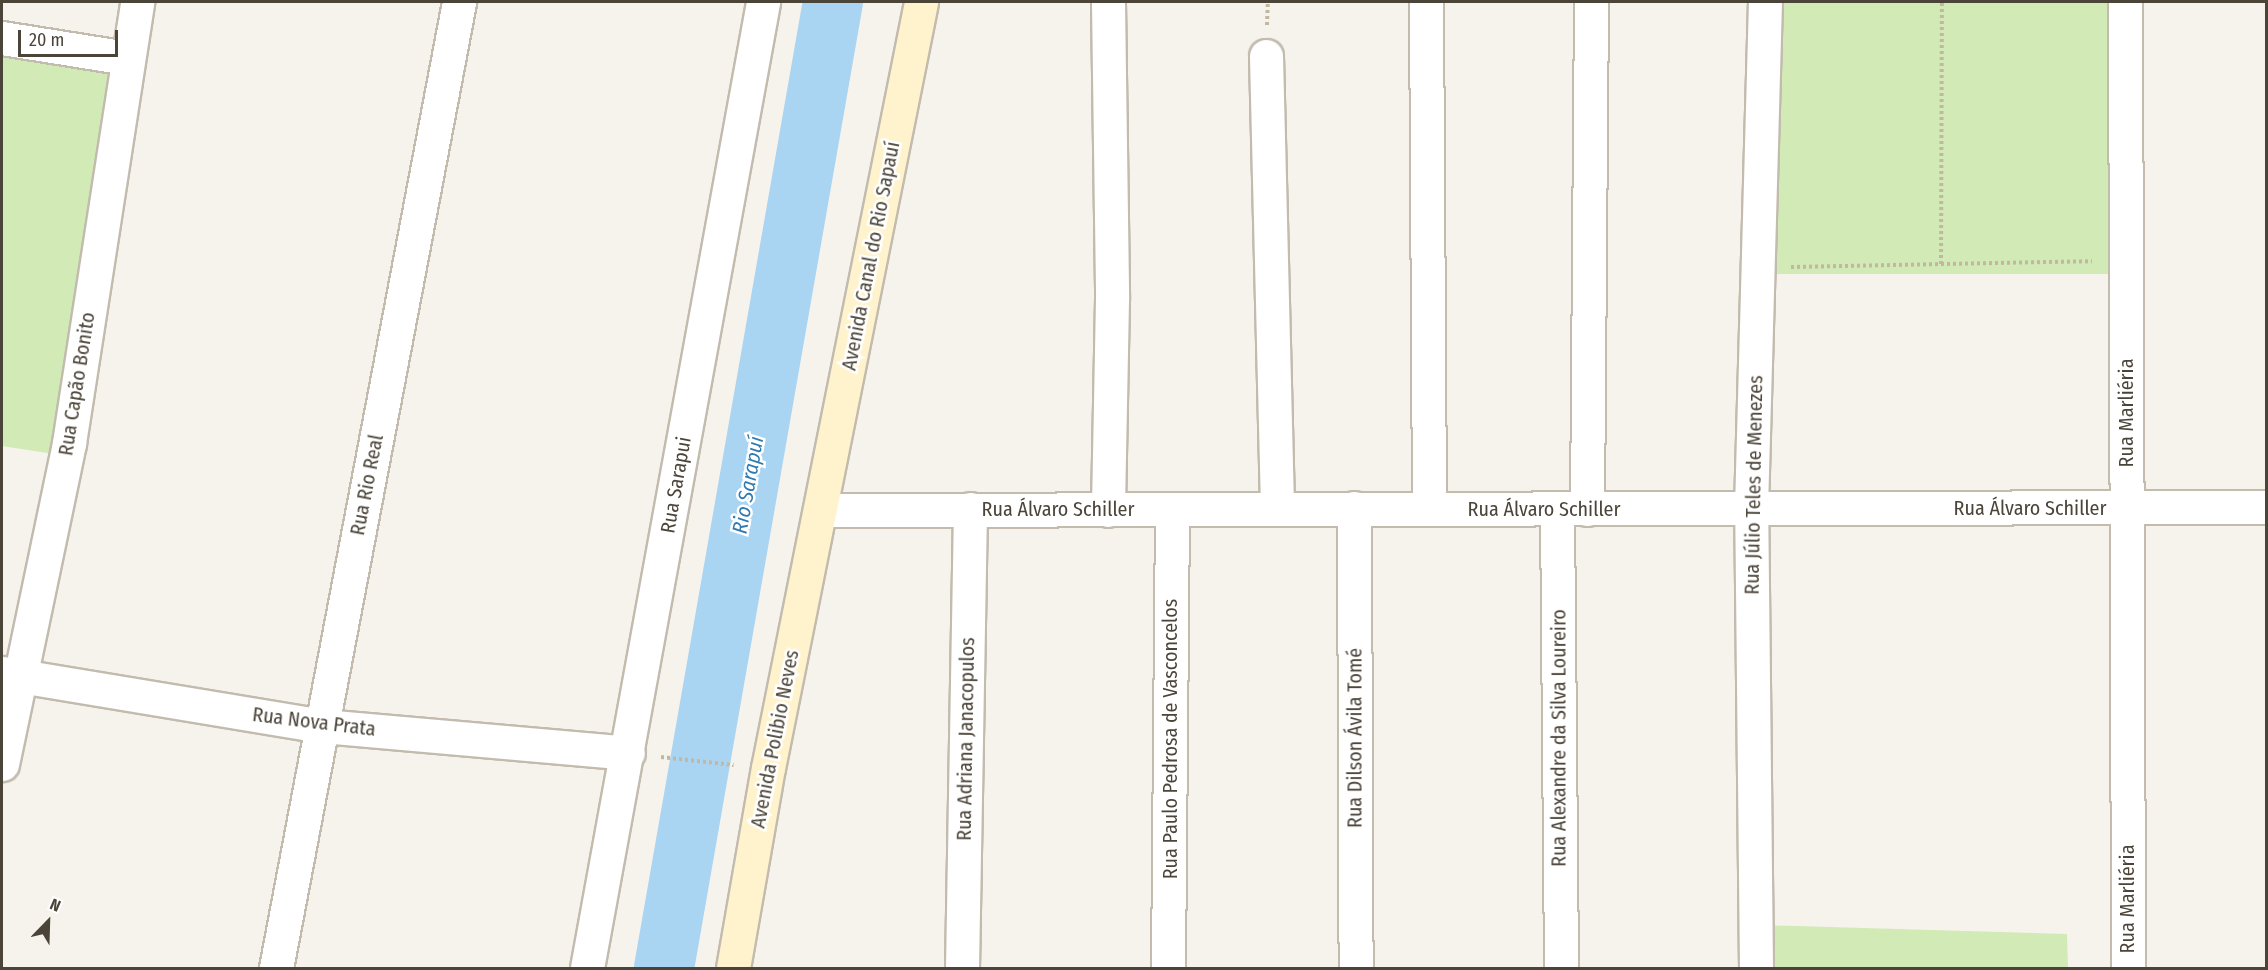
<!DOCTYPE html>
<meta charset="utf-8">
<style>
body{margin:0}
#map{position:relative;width:2268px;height:970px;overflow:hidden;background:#f6f3ec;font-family:"Fira Sans Condensed",sans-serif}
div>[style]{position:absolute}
.green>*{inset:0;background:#d2eab5;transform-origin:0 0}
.river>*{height:60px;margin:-30px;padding:0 30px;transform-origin:30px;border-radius:30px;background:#a9d4f2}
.path>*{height:4px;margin-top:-2px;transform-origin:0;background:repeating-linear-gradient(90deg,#c4b79f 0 3px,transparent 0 6px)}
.roads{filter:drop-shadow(2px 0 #c2bbae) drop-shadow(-2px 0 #c2bbae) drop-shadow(0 2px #c2bbae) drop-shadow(0 -2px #c2bbae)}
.street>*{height:33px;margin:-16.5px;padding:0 16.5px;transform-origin:16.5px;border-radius:16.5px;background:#fff}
.secondary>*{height:33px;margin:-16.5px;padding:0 16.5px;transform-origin:16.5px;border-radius:16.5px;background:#fff3cd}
span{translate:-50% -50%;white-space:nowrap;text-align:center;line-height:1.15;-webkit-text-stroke:5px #fff;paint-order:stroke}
.street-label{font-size:20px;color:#4b4439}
.water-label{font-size:21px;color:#2e7ab2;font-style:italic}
.frame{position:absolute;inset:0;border:3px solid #4b4439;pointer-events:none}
.north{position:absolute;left:18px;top:892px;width:60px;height:60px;-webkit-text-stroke:4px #fff;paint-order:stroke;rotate:23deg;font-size:16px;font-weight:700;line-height:24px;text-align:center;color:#4b4439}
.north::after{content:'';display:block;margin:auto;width:21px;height:27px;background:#4b4439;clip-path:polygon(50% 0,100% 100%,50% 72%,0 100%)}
.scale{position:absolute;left:18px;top:30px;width:100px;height:27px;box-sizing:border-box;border:3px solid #4b4439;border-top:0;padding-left:8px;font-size:18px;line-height:21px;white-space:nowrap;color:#4b4439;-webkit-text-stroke:4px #fff;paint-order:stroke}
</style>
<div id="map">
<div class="green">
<div style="left:1767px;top:2px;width:356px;height:272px"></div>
<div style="clip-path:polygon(2px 49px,117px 69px,54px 454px,2px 446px)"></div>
<div style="clip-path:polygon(1757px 925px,2067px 934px,2068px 968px,1757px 968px)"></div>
</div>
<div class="river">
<div style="left:664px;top:968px;width:981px;rotate:-80.08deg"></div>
</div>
<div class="path">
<div style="left:1267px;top:25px;width:23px;rotate:-88deg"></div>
<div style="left:1941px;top:264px;width:262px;rotate:-89.8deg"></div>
<div style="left:1791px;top:267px;width:301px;rotate:-1.1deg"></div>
<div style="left:661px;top:757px;width:73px;rotate:6.3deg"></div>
</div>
<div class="roads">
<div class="street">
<div style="left:1108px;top:2px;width:297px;rotate:89.2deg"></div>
<div style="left:1112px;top:299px;width:211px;rotate:91.1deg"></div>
<div style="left:1426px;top:2px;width:507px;rotate:89.66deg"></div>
<div style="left:2125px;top:2px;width:966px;rotate:89.82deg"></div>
<div style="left:2px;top:38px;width:127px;rotate:9.1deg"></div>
<div style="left:1266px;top:56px;width:452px;rotate:88.6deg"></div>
<div style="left:1354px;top:508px;width:460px;rotate:89.8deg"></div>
<div style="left:1557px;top:508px;width:460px;rotate:89.5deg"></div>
<div style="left:1587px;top:509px;width:507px;rotate:-89.55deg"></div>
<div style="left:821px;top:510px;width:1445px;rotate:-0.12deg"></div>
<div style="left:2px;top:673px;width:324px;rotate:9.4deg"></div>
<div style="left:322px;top:726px;width:307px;rotate:5deg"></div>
<div style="left:2px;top:764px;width:328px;rotate:-78.2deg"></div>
<div style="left:69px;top:443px;width:446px;rotate:-81.2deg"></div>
<div style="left:276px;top:968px;width:983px;rotate:-79.27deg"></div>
<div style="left:587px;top:968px;width:982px;rotate:-79.67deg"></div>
<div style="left:962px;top:968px;width:459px;rotate:-89deg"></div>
<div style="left:1168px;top:968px;width:459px;rotate:-89.5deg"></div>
<div style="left:1756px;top:968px;width:460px;rotate:-90.6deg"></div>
<div style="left:1751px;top:508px;width:506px;rotate:-88.42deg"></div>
</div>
<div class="secondary">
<div style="left:733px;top:968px;width:203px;rotate:-80.1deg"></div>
<div style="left:768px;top:768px;width:781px;rotate:-78.7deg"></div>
</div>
</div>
<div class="street-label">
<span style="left:871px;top:256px;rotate:-79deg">Avenida Canal do Rio Sapauí</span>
<span style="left:77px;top:384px;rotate:-81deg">Rua Capão Bonito</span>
<span style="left:2126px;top:413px;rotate:-90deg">Rua Marliéria</span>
<span style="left:367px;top:485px;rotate:-79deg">Rua Rio Real</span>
<span style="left:676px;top:485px;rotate:-80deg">Rua Sarapui</span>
<span style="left:1754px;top:485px;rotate:-89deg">Rua Júlio Teles de Menezes</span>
<span style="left:2030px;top:508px">Rua Álvaro Schiller</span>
<span style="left:1058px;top:509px">Rua Álvaro Schiller</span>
<span style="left:1544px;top:509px">Rua Álvaro Schiller</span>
<span style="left:314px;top:722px;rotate:7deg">Rua Nova Prata</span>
<span style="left:1355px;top:738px;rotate:-90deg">Rua Dilson Ávila Tomé</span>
<span style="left:1559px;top:738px;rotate:-90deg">Rua Alexandre da Silva Loureiro</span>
<span style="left:775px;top:739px;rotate:-79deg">Avenida Polibio Neves</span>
<span style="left:966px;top:739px;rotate:-89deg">Rua Adriana Janacopulos</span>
<span style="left:1170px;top:739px;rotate:-90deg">Rua Paulo Pedrosa de Vasconcelos</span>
<span style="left:2127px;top:899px;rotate:-90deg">Rua Marliéria</span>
</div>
<div class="water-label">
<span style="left:748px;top:485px;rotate:-80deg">Rio Sarapuí</span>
</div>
<div class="frame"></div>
<div class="north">N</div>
<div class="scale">20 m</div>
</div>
